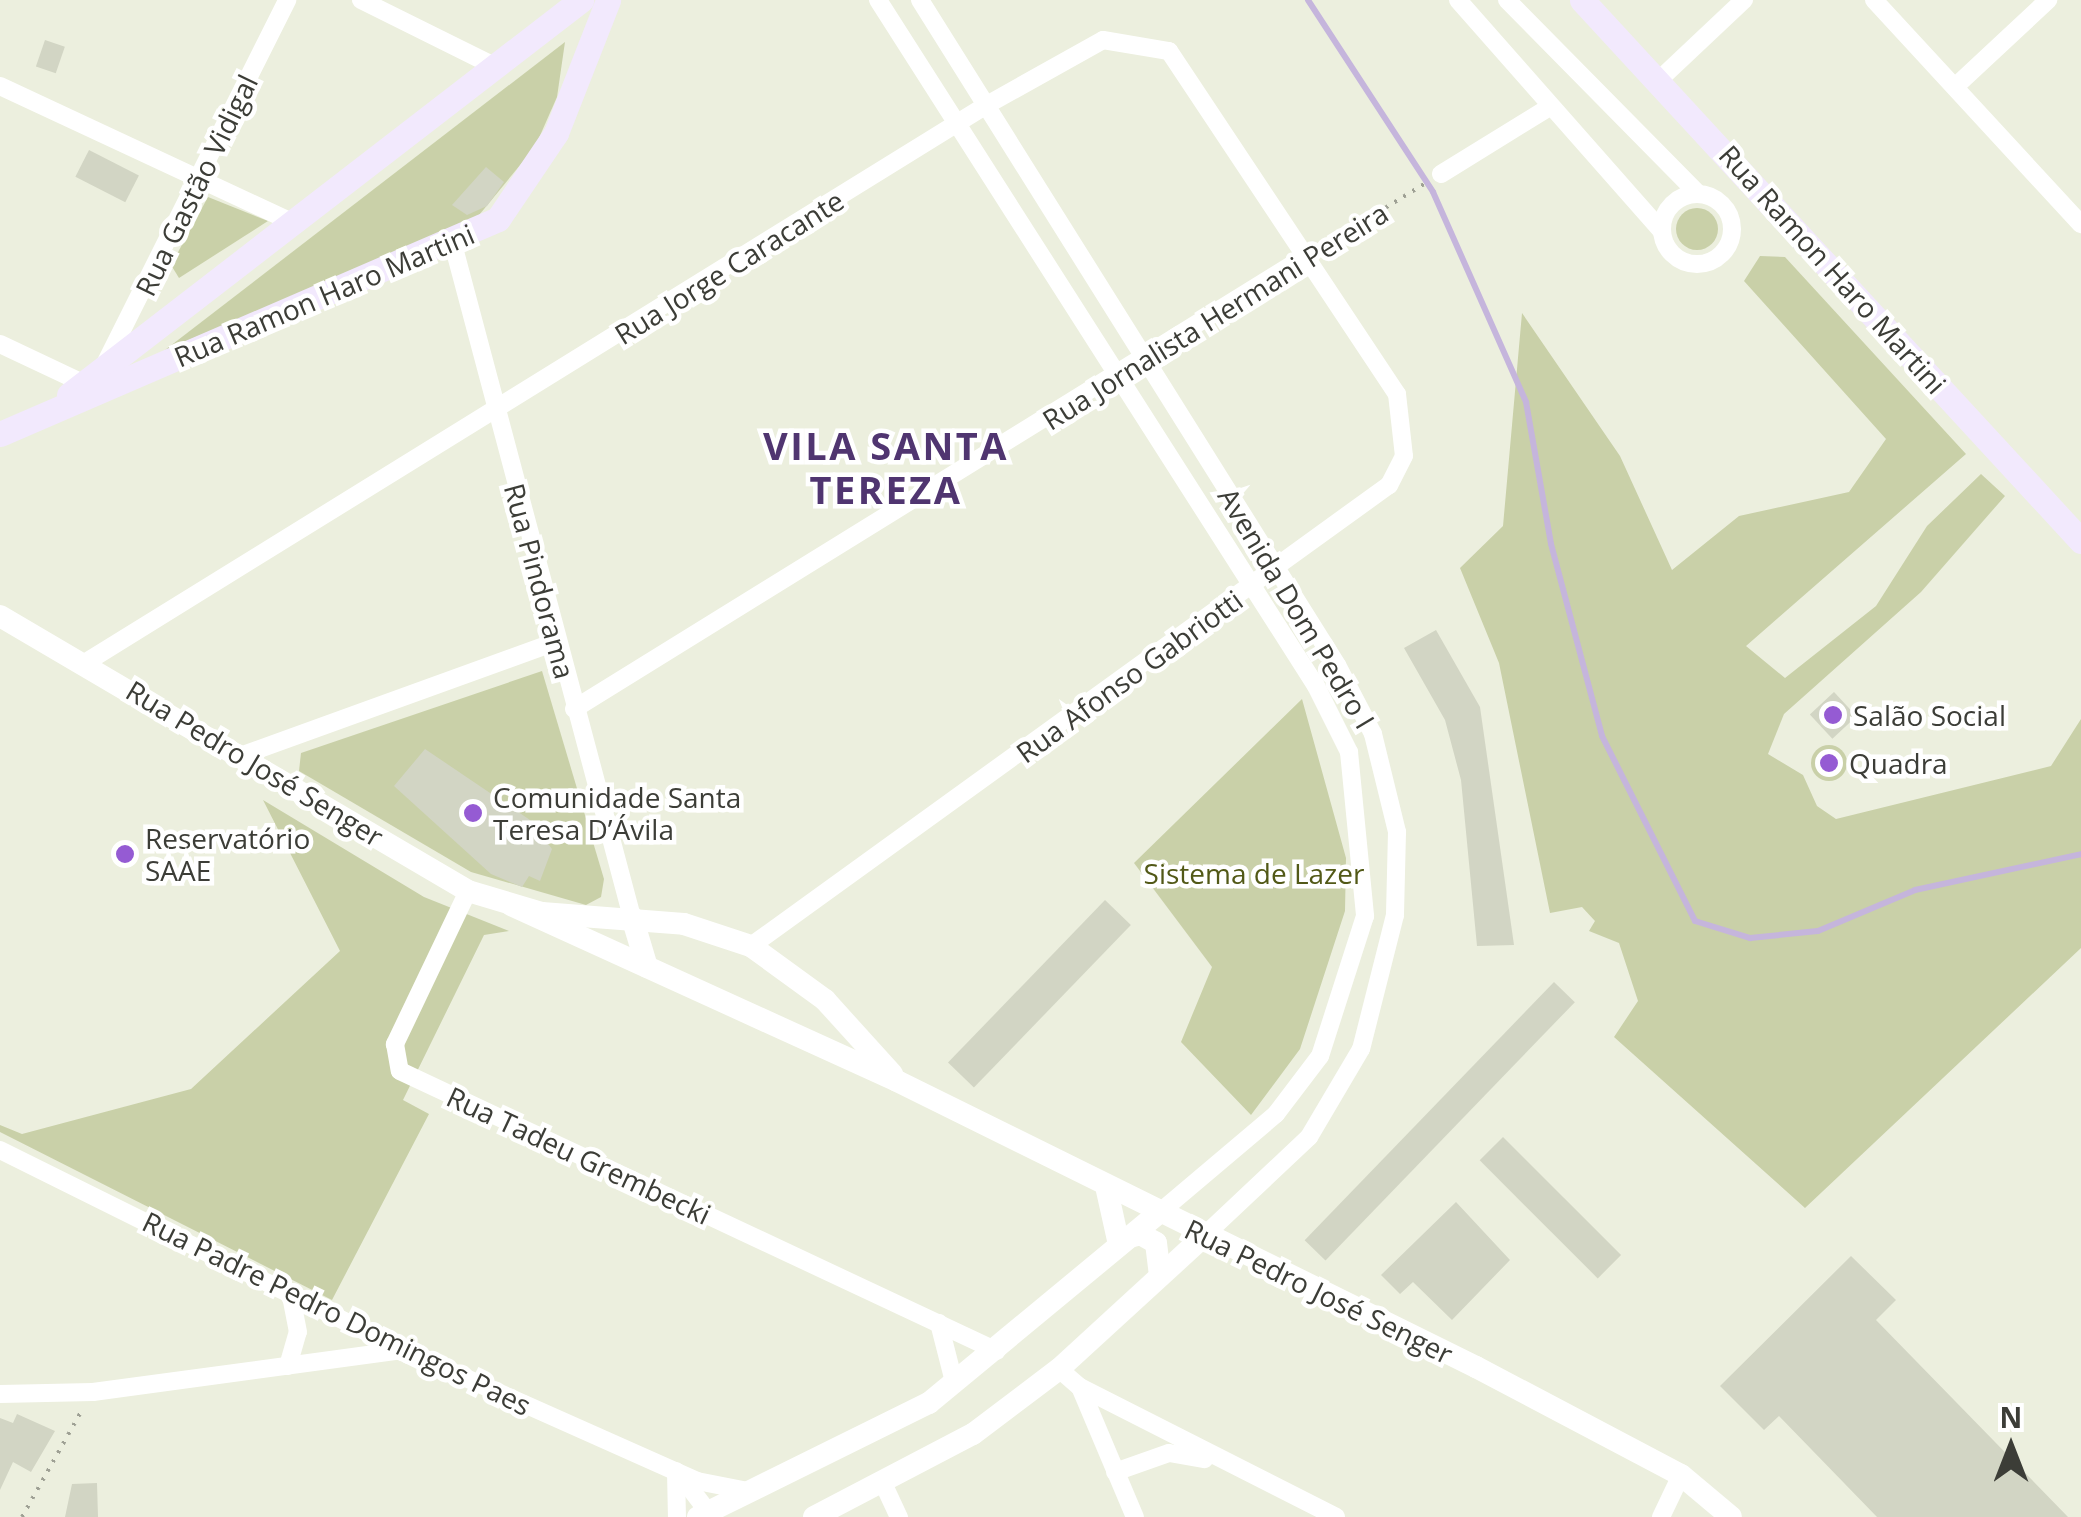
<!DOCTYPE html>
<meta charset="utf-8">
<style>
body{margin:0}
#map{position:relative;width:2081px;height:1517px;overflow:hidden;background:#ecefde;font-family:"Open Sans",sans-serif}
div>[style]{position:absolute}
.green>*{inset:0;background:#c9d0a8}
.round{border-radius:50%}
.stream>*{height:6px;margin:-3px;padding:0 3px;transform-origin:3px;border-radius:3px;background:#c5b5dc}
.building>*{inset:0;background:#d2d5c4;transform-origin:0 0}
.path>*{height:4px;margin-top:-2px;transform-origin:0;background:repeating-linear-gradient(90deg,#9ea094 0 2.5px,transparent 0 10.5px)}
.minor>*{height:18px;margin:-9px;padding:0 9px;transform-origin:9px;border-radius:9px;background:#fff}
.minor>.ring{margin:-9px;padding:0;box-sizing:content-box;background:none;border:18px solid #fff;border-radius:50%}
.tertiary>*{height:22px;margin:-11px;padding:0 11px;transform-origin:11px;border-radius:11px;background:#fff}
.secondary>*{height:25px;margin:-12.5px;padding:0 12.5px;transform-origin:12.5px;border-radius:12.5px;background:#f2e9fd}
.dots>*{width:28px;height:28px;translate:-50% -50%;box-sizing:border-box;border:5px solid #fff;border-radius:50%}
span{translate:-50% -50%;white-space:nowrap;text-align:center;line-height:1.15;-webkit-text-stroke:9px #fff;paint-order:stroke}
.street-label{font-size:28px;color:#3c3d37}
.poi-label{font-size:28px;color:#3c3d37}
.left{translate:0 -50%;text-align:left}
.park-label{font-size:28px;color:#525917}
.district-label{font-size:38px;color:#503570;font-weight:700;letter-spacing:2.5px}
.north{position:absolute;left:1961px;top:1397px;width:100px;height:100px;-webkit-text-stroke:8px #fff;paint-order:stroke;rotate:0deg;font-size:28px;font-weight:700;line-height:40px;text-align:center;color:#3c3d37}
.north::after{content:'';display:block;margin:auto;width:35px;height:45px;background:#3c3d37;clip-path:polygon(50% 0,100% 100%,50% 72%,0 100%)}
</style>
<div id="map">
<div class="green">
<div style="clip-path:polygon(565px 42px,557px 97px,535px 147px,475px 220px,165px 350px)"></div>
<div style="clip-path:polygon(208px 197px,268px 221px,179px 278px,171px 265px)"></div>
<div class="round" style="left:1676px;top:208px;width:42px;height:42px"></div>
<div style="clip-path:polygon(1760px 256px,1785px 257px,1966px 454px,1746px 646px,1785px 678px,1876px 606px,1927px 526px,1981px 474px,2005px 496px,1921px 592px,1784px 714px,1768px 754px,1803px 775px,1817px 806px,1836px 819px,2051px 766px,2081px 719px,2081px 948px,1805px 1208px,1614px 1037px,1638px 1001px,1619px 943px,1589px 931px,1595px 921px,1582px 907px,1550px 913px,1499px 663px,1460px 568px,1503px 526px,1522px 313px,1620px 456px,1672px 570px,1739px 516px,1849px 492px,1886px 439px,1744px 281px)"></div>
<div style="clip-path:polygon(542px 671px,604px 879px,601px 897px,586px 905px,471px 872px,299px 771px,301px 753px)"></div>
<div style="clip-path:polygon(1302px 699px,1346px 858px,1345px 911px,1300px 1049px,1251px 1115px,1181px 1042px,1212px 967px,1134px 863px)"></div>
<div class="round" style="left:1811px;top:745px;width:36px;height:36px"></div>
<div style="clip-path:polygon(263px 800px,424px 897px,509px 931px,484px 935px,403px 1100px,429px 1114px,332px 1300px,0 1132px,0 1125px,22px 1134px,191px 1089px,340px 951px)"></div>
</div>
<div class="stream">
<div style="left:1308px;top:0;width:229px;rotate:56.9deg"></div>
<div style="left:1433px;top:192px;width:230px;rotate:66.1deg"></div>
<div style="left:1526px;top:402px;width:144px;rotate:80deg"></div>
<div style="left:1551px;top:544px;width:199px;rotate:75.1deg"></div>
<div style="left:1602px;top:736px;width:207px;rotate:63.3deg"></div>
<div style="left:1695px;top:921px;width:58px;rotate:17.2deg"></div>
<div style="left:1750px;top:938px;width:68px;rotate:-5.9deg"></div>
<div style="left:1818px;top:931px;width:105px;rotate:-22.9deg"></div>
<div style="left:1915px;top:890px;width:170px;rotate:-12.2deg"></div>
</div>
<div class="building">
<div style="left:45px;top:40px;width:21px;height:28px;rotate:19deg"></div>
<div style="left:89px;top:150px;width:56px;height:30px;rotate:27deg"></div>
<div style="clip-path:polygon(486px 167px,504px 182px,487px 206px,467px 215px,452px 205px)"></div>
<div style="clip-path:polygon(1436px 630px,1480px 707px,1514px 945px,1477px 946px,1461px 780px,1445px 720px,1404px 648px)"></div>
<div style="left:1834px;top:692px;width:33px;height:33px;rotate:47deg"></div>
<div style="clip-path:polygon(425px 749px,530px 820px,552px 849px,540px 881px,529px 876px,522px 887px,491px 874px,394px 786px)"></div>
<div style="left:1105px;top:900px;width:36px;height:226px;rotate:44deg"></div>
<div style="left:1554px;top:982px;width:29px;height:359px;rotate:44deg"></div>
<div style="left:1503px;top:1137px;width:167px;height:33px;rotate:45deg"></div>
<div style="clip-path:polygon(1456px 1202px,1510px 1260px,1452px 1320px,1413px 1282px,1400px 1294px,1381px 1275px)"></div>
<div style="clip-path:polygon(1851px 1256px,1896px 1300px,1876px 1320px,2068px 1517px,1877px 1517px,1779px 1416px,1764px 1430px,1720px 1386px)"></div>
<div style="clip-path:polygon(17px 1414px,55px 1431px,31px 1472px,13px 1462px,0 1490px,0 1418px,13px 1423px)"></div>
<div style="clip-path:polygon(97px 1483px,98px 1517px,65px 1517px,72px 1484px)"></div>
</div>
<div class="path">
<div style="left:1323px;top:246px;width:121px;rotate:-31.5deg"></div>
<div style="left:22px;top:1517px;width:120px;rotate:-60.7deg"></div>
</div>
<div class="minor">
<div style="left:361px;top:0;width:146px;rotate:26.4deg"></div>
<div style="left:878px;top:0;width:814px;rotate:57.44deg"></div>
<div style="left:1316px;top:686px;width:74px;rotate:63.4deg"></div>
<div style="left:1349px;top:752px;width:165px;rotate:84.4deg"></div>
<div style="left:1365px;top:916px;width:147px;rotate:107.8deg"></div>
<div style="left:1320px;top:1056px;width:73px;rotate:127.2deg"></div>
<div style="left:1276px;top:1114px;width:153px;rotate:139.8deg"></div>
<div style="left:920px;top:0;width:785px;rotate:57.91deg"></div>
<div style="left:1337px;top:665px;width:78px;rotate:62.4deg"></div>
<div style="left:1373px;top:734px;width:101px;rotate:76.2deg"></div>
<div style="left:1397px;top:832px;width:83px;rotate:91.4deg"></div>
<div style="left:1395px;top:915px;width:138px;rotate:104.2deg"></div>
<div style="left:1361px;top:1049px;width:102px;rotate:120.6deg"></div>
<div style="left:1309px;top:1137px;width:143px;rotate:136.7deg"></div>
<div style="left:1458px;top:0;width:307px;rotate:48.6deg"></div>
<div style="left:1507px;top:0;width:272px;rotate:45.4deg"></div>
<div style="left:1874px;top:0;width:305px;rotate:47.3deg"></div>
<div style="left:1659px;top:80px;width:117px;rotate:-43.3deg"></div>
<div style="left:1957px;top:85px;width:125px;rotate:-43deg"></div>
<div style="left:0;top:86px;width:327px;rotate:25deg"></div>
<div style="left:1441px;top:174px;width:126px;rotate:-31.7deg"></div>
<div class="ring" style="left:1662px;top:194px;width:52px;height:52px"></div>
<div style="left:453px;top:244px;width:696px;rotate:75.11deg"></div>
<div style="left:0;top:344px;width:94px;rotate:25.2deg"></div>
<div style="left:106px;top:362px;width:405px;rotate:-63.4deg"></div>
<div style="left:88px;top:661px;width:1055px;rotate:-31.75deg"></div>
<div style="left:985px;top:106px;width:135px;rotate:-29.2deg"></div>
<div style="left:1103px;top:40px;width:67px;rotate:9.5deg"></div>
<div style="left:1169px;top:51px;width:412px;rotate:56.4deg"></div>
<div style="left:1397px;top:394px;width:62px;rotate:83.6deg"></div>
<div style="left:1404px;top:456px;width:33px;rotate:117deg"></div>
<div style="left:1389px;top:485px;width:787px;rotate:144.15deg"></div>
<div style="left:574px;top:709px;width:861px;rotate:-31.75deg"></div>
<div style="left:243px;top:755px;width:332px;rotate:-19.9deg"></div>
<div style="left:468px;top:891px;width:170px;rotate:115.5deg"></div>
<div style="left:395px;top:1044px;width:27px;rotate:80deg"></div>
<div style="left:400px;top:1071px;width:659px;rotate:25.13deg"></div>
<div style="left:0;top:1150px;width:450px;rotate:26.4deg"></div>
<div style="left:403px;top:1350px;width:322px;rotate:24deg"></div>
<div style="left:697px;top:1481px;width:52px;rotate:11.1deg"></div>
<div style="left:939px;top:1323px;width:61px;rotate:75.7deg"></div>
<div style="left:288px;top:1366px;width:35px;rotate:-74deg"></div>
<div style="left:298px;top:1332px;width:38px;rotate:-101deg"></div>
<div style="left:1059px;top:1369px;width:28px;rotate:41deg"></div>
<div style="left:1080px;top:1387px;width:141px;rotate:67.1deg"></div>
<div style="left:1080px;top:1387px;width:287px;rotate:26.9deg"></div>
<div style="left:0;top:1394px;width:93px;rotate:-1.2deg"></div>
<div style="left:93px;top:1392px;width:312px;rotate:-7.7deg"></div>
<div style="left:676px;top:1471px;width:46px;rotate:88.8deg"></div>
<div style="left:1115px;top:1472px;width:57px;rotate:-19.4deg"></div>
<div style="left:1169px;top:1453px;width:36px;rotate:10deg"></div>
<div style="left:680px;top:1475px;width:53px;rotate:52.7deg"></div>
<div style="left:883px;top:1483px;width:38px;rotate:65deg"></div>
<div style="left:1661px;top:1517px;width:47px;rotate:-64.5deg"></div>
</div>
<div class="tertiary">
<div style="left:0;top:616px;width:543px;rotate:30.44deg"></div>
<div style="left:468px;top:891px;width:77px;rotate:16.6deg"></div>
<div style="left:542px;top:913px;width:142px;rotate:4.4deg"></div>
<div style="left:684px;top:924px;width:71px;rotate:18.2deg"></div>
<div style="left:751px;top:946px;width:92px;rotate:36.1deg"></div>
<div style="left:825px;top:1000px;width:100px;rotate:47.8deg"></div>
<div style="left:511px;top:905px;width:424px;rotate:24.5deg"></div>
<div style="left:897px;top:1081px;width:646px;rotate:26.29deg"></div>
<div style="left:1476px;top:1367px;width:232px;rotate:27.8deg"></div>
<div style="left:1681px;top:1475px;width:65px;rotate:40deg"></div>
<div style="left:632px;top:917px;width:52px;rotate:73.3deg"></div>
<div style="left:1106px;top:1186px;width:55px;rotate:77.5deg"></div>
<div style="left:1118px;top:1240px;width:23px;rotate:-15deg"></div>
<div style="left:1140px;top:1234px;width:18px;rotate:29deg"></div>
<div style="left:1156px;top:1243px;width:31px;rotate:83deg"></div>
<div style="left:698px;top:1517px;width:258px;rotate:-26.3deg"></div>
<div style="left:929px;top:1403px;width:298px;rotate:-39.6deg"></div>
<div style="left:814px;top:1517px;width:179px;rotate:-27.6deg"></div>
<div style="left:973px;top:1434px;width:108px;rotate:-37.1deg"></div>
<div style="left:1059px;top:1369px;width:198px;rotate:-42.5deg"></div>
</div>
<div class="secondary">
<div style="left:1582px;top:0;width:736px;rotate:47.31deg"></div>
<div style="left:69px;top:395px;width:647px;rotate:-37.65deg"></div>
<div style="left:0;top:434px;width:542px;rotate:-23.35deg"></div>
<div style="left:498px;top:219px;width:104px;rotate:-56deg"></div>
<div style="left:556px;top:133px;width:143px;rotate:-68.6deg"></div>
</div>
<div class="dots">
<div style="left:1833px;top:715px;background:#955bd3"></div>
<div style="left:1829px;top:763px;background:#955bd3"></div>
<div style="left:473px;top:813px;background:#955bd3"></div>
<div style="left:125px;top:854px;background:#955bd3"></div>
</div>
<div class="street-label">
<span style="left:196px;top:185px;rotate:-64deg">Rua Gastão Vidigal</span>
<span style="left:729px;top:267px;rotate:-32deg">Rua Jorge Caracante</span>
<span style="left:1833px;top:269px;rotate:48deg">Rua Ramon Haro Martini</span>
<span style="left:324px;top:295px;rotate:-23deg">Rua Ramon Haro Martini</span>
<span style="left:1215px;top:316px;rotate:-32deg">Rua Jornalista Hermani Pereira</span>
<span style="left:540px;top:581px;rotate:75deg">Rua Pindorama</span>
<span style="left:1297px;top:608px;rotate:59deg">Avenida Dom Pedro I</span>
<span style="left:1129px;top:676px;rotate:-36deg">Rua Afonso Gabriotti</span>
<span style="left:255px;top:763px;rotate:31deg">Rua Pedro José Senger</span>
<span style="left:579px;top:1155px;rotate:25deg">Rua Tadeu Grembecki</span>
<span style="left:1319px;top:1291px;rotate:26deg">Rua Pedro José Senger</span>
<span style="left:337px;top:1313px;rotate:26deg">Rua Padre Pedro Domingos Paes</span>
</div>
<div class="poi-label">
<span class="left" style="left:1853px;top:715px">Salão Social</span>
<span class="left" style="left:1849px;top:763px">Quadra</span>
<span class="left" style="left:493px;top:813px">Comunidade Santa<br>Teresa D’Ávila</span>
<span class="left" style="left:145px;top:854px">Reservatório<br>SAAE</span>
</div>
<div class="park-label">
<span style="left:1254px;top:873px">Sistema de Lazer</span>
</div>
<div class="district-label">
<span style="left:886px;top:468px">VILA SANTA<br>TEREZA</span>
</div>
<div class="north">N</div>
</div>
